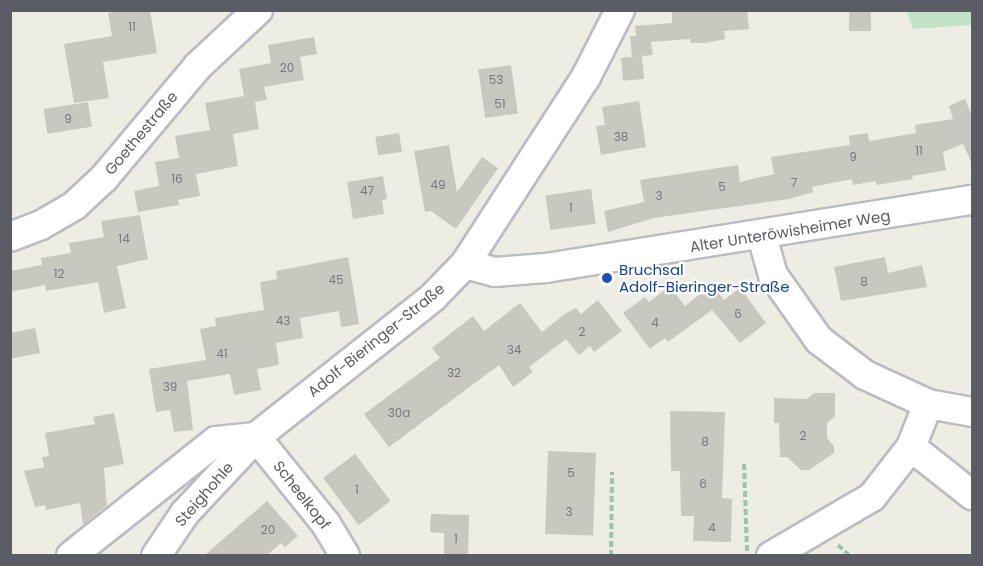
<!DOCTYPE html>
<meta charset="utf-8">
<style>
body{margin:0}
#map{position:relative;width:983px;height:566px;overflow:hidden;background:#eeede4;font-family:Poppins,sans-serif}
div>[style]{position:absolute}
.green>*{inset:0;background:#c1e4c8}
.building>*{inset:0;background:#c9c8c0;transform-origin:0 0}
.path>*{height:4px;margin-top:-2px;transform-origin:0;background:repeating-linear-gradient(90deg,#9ac5b0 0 6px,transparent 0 9px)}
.roads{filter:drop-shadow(2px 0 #bbbcc2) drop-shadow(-2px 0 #bbbcc2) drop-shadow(0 2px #bbbcc2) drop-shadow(0 -2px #bbbcc2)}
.minor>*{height:28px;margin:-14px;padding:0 14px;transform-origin:14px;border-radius:14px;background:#fff}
.dots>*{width:16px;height:16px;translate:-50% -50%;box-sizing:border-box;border:3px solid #fff;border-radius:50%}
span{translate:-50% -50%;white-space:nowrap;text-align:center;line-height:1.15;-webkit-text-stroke:4.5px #fff;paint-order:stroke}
.number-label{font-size:12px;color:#77787b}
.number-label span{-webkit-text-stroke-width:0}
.street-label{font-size:15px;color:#5c5d64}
.transit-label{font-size:15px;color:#164399}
.left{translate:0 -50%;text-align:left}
.frame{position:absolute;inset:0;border:12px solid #5c5d64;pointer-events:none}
</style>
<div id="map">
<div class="green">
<div style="clip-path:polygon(907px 11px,972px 11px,972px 25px,913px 29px)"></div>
</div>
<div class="building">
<div style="clip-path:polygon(125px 10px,150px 10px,157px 53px,103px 62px,109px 98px,74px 103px,64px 44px,112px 36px,108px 13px)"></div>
<div style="clip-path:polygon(672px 10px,747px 10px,749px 29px,724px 31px,725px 39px,705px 43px,691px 43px,690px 39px,651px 42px,653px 55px,632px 57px,630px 36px,636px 36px,635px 26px,672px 23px)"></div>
<div style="left:849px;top:10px;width:22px;height:21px"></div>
<div style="clip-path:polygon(314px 37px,317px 54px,300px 57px,304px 80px,264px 87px,267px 100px,255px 102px,259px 129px,233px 134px,238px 166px,196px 174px,200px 196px,178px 200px,179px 205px,138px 212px,134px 191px,159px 186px,155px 162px,179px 158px,175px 136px,210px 130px,205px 103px,244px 96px,239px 69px,271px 63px,268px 45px)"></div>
<div style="left:642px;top:56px;width:23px;height:21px;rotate:85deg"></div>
<div style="left:511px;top:65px;width:49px;height:33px;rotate:82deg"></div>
<div style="clip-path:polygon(965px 99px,972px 116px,972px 164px,963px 144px,943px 152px,946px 170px,912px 176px,913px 179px,876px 185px,876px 181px,853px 185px,852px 179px,812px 187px,813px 192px,789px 199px,654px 218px,608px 232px,604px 211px,644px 202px,640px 180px,738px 165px,740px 182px,774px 174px,771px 157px,850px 145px,849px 136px,868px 133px,869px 141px,916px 133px,915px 125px,953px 119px,949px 106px)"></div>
<div style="clip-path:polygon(639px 101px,646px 147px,601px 155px,596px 126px,605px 125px,602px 107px)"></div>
<div style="left:88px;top:102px;width:25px;height:45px;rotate:81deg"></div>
<div style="left:399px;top:133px;width:19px;height:24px;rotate:81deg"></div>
<div style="clip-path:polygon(449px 145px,457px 192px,482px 157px,498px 168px,456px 229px,431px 211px,425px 212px,414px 151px)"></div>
<div style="clip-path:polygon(383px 176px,387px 199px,382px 200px,384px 214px,353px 219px,347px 182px)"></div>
<div style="left:591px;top:189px;width:35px;height:46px;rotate:82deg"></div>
<div style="clip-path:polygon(140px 215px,148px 259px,117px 266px,126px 308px,104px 313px,98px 282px,46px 291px,45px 285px,10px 292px,10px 271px,42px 265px,41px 258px,71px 253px,69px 243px,104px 237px,101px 221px)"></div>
<div style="clip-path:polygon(348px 257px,359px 324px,341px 327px,339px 311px,300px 318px,303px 338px,276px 343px,279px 365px,257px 369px,261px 390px,234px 395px,230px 374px,187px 381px,193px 430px,174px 432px,170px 410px,156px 412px,149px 369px,206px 360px,200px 329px,216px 326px,215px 318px,264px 310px,260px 282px,277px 279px,276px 271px)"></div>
<div style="clip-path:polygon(885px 257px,888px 273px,922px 265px,927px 287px,841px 301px,834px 267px)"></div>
<div style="clip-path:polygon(712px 285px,724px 300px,740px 288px,766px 323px,740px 343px,712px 310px,668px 342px,665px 338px,650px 349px,623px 313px,645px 297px,649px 302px,670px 286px,685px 306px)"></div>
<div style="clip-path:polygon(598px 300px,622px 331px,594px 352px,590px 346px,579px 355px,566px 339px,529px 367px,533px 372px,513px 387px,499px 365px,389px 447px,364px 414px,440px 358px,432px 348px,473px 316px,484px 331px,520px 303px,542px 332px,566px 313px,576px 308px,581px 314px)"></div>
<div style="clip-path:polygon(35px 328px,40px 353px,10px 359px,10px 333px)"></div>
<div style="clip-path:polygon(814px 393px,835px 393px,835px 416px,827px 423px,827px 438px,834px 446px,834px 453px,809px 470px,801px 470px,787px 457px,780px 457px,779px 423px,774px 423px,774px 398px,807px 399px)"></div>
<div style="clip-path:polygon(670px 411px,725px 412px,722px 498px,732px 499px,731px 542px,693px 541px,694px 516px,681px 516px,680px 471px,671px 471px)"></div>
<div style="clip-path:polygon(114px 413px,124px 464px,104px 468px,107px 505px,83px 525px,80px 503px,46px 510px,45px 505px,35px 507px,24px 471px,44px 467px,42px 457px,49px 456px,45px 433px,95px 424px,93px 417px)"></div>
<div style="left:548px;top:451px;width:48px;height:83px;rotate:2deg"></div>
<div style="left:355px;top:454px;width:59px;height:40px;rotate:53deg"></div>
<div style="clip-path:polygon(267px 501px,298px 536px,285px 547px,281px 543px,267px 555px,205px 555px)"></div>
<div style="clip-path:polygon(431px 514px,469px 515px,468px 555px,444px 555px,444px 533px,430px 532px)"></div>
</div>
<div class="path">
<div style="left:744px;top:464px;width:88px;rotate:88deg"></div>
<div style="left:838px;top:545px;width:16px;rotate:43deg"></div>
<div style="left:536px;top:556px;width:14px"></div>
<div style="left:611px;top:556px;width:84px;rotate:-89.3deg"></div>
</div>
<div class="roads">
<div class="minor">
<div style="left:762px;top:236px;width:41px;rotate:74.2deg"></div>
<div style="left:773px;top:275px;width:80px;rotate:54.7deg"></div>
<div style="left:819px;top:340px;width:58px;rotate:37.3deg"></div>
<div style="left:865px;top:375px;width:69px;rotate:24.7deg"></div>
<div style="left:928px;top:404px;width:45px;rotate:10.3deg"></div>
<div style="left:10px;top:237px;width:33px;rotate:-21deg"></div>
<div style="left:41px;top:225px;width:39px;rotate:-30deg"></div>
<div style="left:75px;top:205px;width:40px;rotate:-43deg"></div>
<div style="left:104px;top:178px;width:146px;rotate:-50deg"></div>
<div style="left:198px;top:66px;width:82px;rotate:-43deg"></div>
<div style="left:465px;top:264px;width:31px;rotate:15deg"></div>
<div style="left:495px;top:272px;width:51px;rotate:-4.5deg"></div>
<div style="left:546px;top:268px;width:431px;rotate:-9.1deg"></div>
<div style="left:911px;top:447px;width:78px;rotate:38.2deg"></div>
<div style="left:71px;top:556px;width:185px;rotate:-38.4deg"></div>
<div style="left:216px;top:441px;width:40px;rotate:-5.7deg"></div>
<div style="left:256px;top:437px;width:226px;rotate:-38.3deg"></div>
<div style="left:433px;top:297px;width:46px;rotate:-45.9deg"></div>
<div style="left:465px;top:264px;width:223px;rotate:-57.1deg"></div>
<div style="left:586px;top:77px;width:75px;rotate:-63.1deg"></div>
<div style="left:156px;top:556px;width:52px;rotate:-56deg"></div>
<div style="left:185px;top:513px;width:104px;rotate:-46.9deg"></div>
<div style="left:256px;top:437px;width:112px;rotate:51.2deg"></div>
<div style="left:326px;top:524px;width:37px;rotate:59deg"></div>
<div style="left:771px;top:556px;width:117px;rotate:-30.3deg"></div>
<div style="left:872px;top:497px;width:63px;rotate:-52deg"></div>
<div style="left:911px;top:447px;width:46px;rotate:-68.4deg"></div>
</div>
</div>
<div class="dots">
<div style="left:607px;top:278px;background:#1a4fb4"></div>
</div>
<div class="number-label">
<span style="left:132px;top:27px">11</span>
<span style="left:287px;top:68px">20</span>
<span style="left:496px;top:80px">53</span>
<span style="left:500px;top:104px">51</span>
<span style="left:68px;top:119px">9</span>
<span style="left:621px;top:137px">38</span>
<span style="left:919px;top:151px">11</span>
<span style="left:853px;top:157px">9</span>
<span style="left:177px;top:179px">16</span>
<span style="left:794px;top:183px">7</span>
<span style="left:438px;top:185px">49</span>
<span style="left:722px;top:187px">5</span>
<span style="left:367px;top:191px">47</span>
<span style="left:659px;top:196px">3</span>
<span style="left:571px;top:208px">1</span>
<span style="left:124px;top:239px">14</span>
<span style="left:59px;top:274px">12</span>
<span style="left:336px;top:280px">45</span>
<span style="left:864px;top:282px">8</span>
<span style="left:738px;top:314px">6</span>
<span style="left:283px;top:321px">43</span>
<span style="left:655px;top:323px">4</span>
<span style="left:582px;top:332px">2</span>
<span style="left:514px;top:350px">34</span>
<span style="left:222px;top:354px">41</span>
<span style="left:454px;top:373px">32</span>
<span style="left:170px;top:387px">39</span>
<span style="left:399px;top:413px">30a</span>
<span style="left:803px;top:436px">2</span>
<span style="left:705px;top:442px">8</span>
<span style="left:571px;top:473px">5</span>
<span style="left:703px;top:484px">6</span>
<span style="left:357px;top:490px">1</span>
<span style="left:569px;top:512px">3</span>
<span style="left:712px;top:528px">4</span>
<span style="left:268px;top:530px">20</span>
<span style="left:456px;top:539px">1</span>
</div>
<div class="street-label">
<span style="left:141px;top:133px;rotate:-50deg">Goethestraße</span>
<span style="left:790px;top:231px;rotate:-9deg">Alter Unteröwisheimer Weg</span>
<span style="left:376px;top:340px;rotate:-39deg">Adolf-Bieringer-Straße</span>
<span style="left:204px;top:494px;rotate:-49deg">Steighohle</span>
<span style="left:302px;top:495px;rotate:52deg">Scheelkopf</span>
</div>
<div class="transit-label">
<span class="left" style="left:619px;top:278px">Bruchsal<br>Adolf-Bieringer-Straße</span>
</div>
<div class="frame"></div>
</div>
